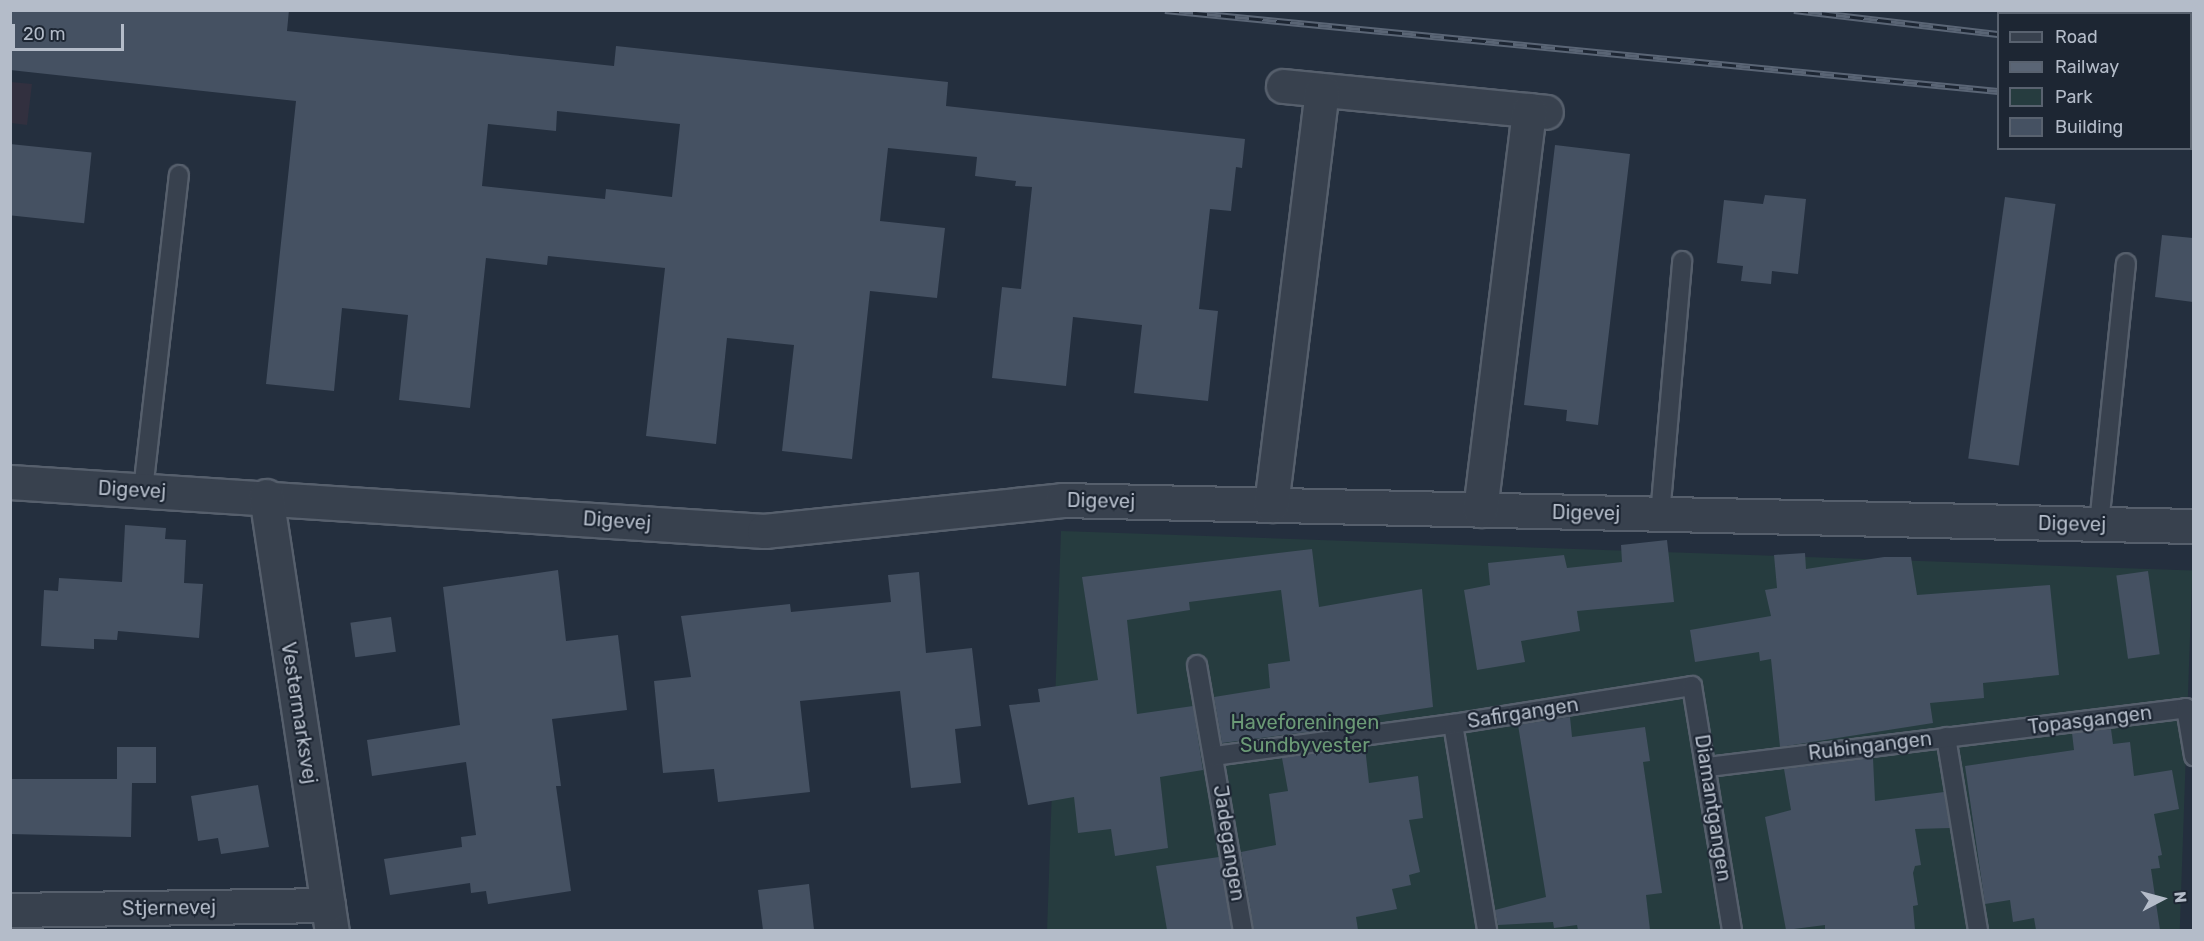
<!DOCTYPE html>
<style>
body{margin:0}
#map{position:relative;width:2204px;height:941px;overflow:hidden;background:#242f3e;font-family:Rubik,sans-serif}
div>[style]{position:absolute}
.medical>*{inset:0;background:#32303f}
.green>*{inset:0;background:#263c3f;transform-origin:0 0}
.building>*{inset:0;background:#455162;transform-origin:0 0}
.roads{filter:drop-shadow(2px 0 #565f6c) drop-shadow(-2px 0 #565f6c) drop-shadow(0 2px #565f6c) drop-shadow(0 -2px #565f6c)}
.lane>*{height:18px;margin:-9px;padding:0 9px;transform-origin:9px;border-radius:9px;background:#38414e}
.street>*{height:33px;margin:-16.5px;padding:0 16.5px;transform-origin:16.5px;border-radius:16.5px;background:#38414e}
.rail>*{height:7px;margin-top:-3.5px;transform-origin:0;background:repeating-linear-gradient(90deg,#1d2633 0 14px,#5a6575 0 28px);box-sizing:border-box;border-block:2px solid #5a6575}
span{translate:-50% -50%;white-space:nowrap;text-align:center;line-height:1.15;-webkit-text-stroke:4.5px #1d2633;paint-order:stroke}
.street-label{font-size:20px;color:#b4bcc9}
.park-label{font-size:20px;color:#6b9a76}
.frame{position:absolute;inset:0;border:12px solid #b4bcc9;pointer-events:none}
.legend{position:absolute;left:1997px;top:12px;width:195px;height:138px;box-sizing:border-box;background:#1d2633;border:2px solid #59626f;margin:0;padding:8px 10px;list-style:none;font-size:18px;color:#b4bcc9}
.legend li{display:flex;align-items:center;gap:12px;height:30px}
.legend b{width:30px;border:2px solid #59626f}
.north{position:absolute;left:2132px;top:869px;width:60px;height:60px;-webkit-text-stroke:4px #1d2633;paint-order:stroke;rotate:84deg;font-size:16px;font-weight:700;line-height:24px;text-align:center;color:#b4bcc9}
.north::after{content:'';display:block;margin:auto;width:21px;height:27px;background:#b4bcc9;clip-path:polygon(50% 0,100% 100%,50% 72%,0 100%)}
.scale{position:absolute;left:12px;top:24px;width:112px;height:27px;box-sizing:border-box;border:3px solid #b4bcc9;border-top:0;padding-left:8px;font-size:18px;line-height:21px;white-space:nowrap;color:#b4bcc9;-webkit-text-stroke:4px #1d2633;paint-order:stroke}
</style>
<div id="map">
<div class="medical">
<div style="clip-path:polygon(11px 82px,32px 84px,27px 125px,11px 123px)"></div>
</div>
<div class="green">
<div style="left:1061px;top:531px;width:1132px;height:404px;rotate:2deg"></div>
</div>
<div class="building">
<div style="clip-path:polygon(evenodd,10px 10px,289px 10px,287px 31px,614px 66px,616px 46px,948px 82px,946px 106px,1245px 139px,1242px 168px,1236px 167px,1231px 211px,1210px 209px,1199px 309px,1218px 311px,1208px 401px,1134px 393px,1142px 325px,1073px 317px,1066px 386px,992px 378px,1002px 287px,1021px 289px,1032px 187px,1015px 186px,1016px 181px,975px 176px,977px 157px,888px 148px,880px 221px,945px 228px,937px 298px,870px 291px,852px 459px,782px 451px,794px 345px,727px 338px,716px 444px,646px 436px,665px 268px,548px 256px,547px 265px,486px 258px,470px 408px,399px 400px,408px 315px,342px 308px,334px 391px,266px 384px,296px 101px,10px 70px,10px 10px,557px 111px,680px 124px,672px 197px,606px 189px,605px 199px,482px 186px,488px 124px,556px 131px,557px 111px)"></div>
<div style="left:10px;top:144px;width:82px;height:71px;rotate:6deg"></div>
<div style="clip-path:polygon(1555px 145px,1630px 154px,1598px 425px,1566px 421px,1567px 410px,1524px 405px)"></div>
<div style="clip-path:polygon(1765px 195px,1806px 199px,1798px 274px,1772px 271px,1771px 284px,1741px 281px,1743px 266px,1717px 263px,1724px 200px,1763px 204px)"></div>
<div style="left:2005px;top:197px;width:51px;height:264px;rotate:8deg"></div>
<div style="clip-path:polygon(2162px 235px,2193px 238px,2193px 302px,2155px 297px)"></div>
<div style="clip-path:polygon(125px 525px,166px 528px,165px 539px,186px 540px,184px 583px,203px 584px,199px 638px,118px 631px,117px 640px,94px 639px,94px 649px,41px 646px,44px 590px,58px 591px,59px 578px,122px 582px)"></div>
<div style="clip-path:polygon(1667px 540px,1674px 602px,1577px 611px,1580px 631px,1521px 641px,1525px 662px,1477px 670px,1464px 590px,1490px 585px,1488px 563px,1564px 555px,1567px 568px,1622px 562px,1621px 545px)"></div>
<div style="clip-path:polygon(1312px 549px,1319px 607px,1422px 589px,1433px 707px,1361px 718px,1362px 725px,1222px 743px,1214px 697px,1270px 688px,1268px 664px,1290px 661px,1281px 590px,1189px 602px,1190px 610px,1127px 620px,1137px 714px,1193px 706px,1203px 770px,1160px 777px,1168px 848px,1115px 856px,1111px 829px,1078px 833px,1074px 797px,1028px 805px,1009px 705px,1040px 702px,1038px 689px,1098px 680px,1082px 577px)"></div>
<div style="clip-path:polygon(1805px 553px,1806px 569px,1884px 557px,1911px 557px,1917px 595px,2050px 585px,2059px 675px,1983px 683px,1984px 698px,1930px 703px,1933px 723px,1780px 747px,1771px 659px,1760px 661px,1759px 652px,1695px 662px,1690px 630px,1771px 616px,1765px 590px,1777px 588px,1774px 555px)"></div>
<div style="clip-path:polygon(558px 570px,566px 641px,618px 635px,627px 710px,552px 719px,561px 786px,556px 786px,571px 891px,488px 904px,486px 891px,471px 893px,470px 883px,390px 895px,384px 859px,462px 847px,461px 837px,476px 835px,466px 762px,372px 776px,367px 740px,460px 725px,443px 587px)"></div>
<div style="left:2148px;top:571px;width:84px;height:32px;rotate:82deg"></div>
<div style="clip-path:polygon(919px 572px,926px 653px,972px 648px,981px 726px,955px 729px,961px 783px,911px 788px,900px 691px,800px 701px,810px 792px,718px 802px,714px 769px,663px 773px,654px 681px,691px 677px,681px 616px,790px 604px,791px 612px,891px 602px,888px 575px)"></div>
<div style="left:391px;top:617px;width:35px;height:41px;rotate:82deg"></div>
<div style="clip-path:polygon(1570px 717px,1572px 737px,1645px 727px,1650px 761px,1643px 762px,1662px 893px,1646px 895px,1650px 930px,1578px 930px,1577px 925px,1554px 928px,1553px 922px,1498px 925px,1495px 910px,1546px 897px,1518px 725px)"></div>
<div style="clip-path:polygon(2111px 729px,2113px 744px,2130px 742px,2134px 776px,2172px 770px,2179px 809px,2154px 814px,2162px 855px,2158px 856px,2160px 868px,2151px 869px,2160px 930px,2036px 930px,2034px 918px,2013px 922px,2010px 900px,1985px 904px,1965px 766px,2074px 750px,2072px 733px)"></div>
<div style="clip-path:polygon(117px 747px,156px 747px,156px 783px,132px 783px,131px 837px,10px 834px,10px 779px,117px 779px)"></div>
<div style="clip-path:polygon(1365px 747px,1369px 783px,1418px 776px,1423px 818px,1409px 820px,1420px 872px,1409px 875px,1411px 885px,1392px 889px,1397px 909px,1356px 917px,1358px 930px,1254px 930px,1241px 852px,1276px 845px,1269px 794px,1288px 791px,1282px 758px)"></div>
<div style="clip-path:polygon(1873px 758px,1875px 801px,1944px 792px,1950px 828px,1915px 829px,1921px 865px,1915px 866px,1913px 873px,1918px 905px,1913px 906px,1915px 930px,1825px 930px,1825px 925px,1786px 930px,1765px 817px,1791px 810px,1784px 769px)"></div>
<div style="clip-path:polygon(258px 785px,269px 847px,221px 854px,218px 838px,198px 841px,191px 796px)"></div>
<div style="clip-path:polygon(1219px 857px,1232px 930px,1167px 930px,1156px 866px)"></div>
<div style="clip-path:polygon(809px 884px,814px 930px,763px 930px,758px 890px)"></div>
</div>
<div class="roads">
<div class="lane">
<div style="left:143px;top:490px;width:317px;rotate:-83.5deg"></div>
<div style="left:1660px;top:515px;width:255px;rotate:-85deg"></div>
<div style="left:2099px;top:524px;width:262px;rotate:-84.1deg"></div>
<div style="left:1197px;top:665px;width:269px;rotate:80.2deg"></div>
<div style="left:1453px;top:724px;width:209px;rotate:80.6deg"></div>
<div style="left:1946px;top:737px;width:196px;rotate:80.6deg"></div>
<div style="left:1215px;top:756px;width:240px;rotate:-7.7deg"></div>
<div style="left:1453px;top:724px;width:242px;rotate:-9deg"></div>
<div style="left:1692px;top:686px;width:247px;rotate:80.7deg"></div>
<div style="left:1708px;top:767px;width:482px;rotate:-7deg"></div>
<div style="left:2186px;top:708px;width:49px;rotate:80.5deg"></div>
</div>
<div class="street">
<div style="left:1283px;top:86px;width:264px;rotate:5.6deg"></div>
<div style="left:10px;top:482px;width:756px;rotate:3.72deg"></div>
<div style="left:764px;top:531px;width:300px;rotate:-5.9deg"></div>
<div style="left:1062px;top:500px;width:1132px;rotate:1.32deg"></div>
<div style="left:266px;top:496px;width:439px;rotate:81.4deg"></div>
<div style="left:1271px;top:505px;width:417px;rotate:-83deg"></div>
<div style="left:1480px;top:510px;width:403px;rotate:-83deg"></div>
<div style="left:10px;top:910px;width:318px;rotate:-0.9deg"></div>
</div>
</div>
<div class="rail">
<div style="left:1165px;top:10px;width:837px;rotate:5.55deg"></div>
<div style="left:1794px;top:10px;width:205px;rotate:6.7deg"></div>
<div style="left:2190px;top:56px;width:4px"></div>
<div style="left:2190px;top:109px;width:4px;rotate:14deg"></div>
</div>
<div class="street-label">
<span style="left:132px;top:490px;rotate:3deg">Digevej</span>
<span style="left:1101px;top:501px;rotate:1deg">Digevej</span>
<span style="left:1586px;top:513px;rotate:1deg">Digevej</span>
<span style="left:617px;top:521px;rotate:4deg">Digevej</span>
<span style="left:2072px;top:524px;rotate:1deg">Digevej</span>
<span style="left:299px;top:713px;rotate:81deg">Vestermarksvej</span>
<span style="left:1523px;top:713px;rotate:-9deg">Safirgangen</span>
<span style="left:2090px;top:720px;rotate:-7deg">Topasgangen</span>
<span style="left:1870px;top:746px;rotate:-7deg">Rubingangen</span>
<span style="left:1713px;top:808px;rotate:81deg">Diamantgangen</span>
<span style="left:1229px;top:843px;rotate:81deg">Jadegangen</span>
<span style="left:169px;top:908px;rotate:-1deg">Stjernevej</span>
</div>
<div class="park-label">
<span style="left:1305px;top:734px">Haveforeningen<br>Sundbyvester</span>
</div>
<div class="frame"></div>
<ul class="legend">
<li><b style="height:8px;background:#38414e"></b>Road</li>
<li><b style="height:8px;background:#5a6575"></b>Railway</li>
<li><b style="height:16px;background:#263c3f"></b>Park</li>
<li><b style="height:16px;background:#455162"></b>Building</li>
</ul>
<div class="north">N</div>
<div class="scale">20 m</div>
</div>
